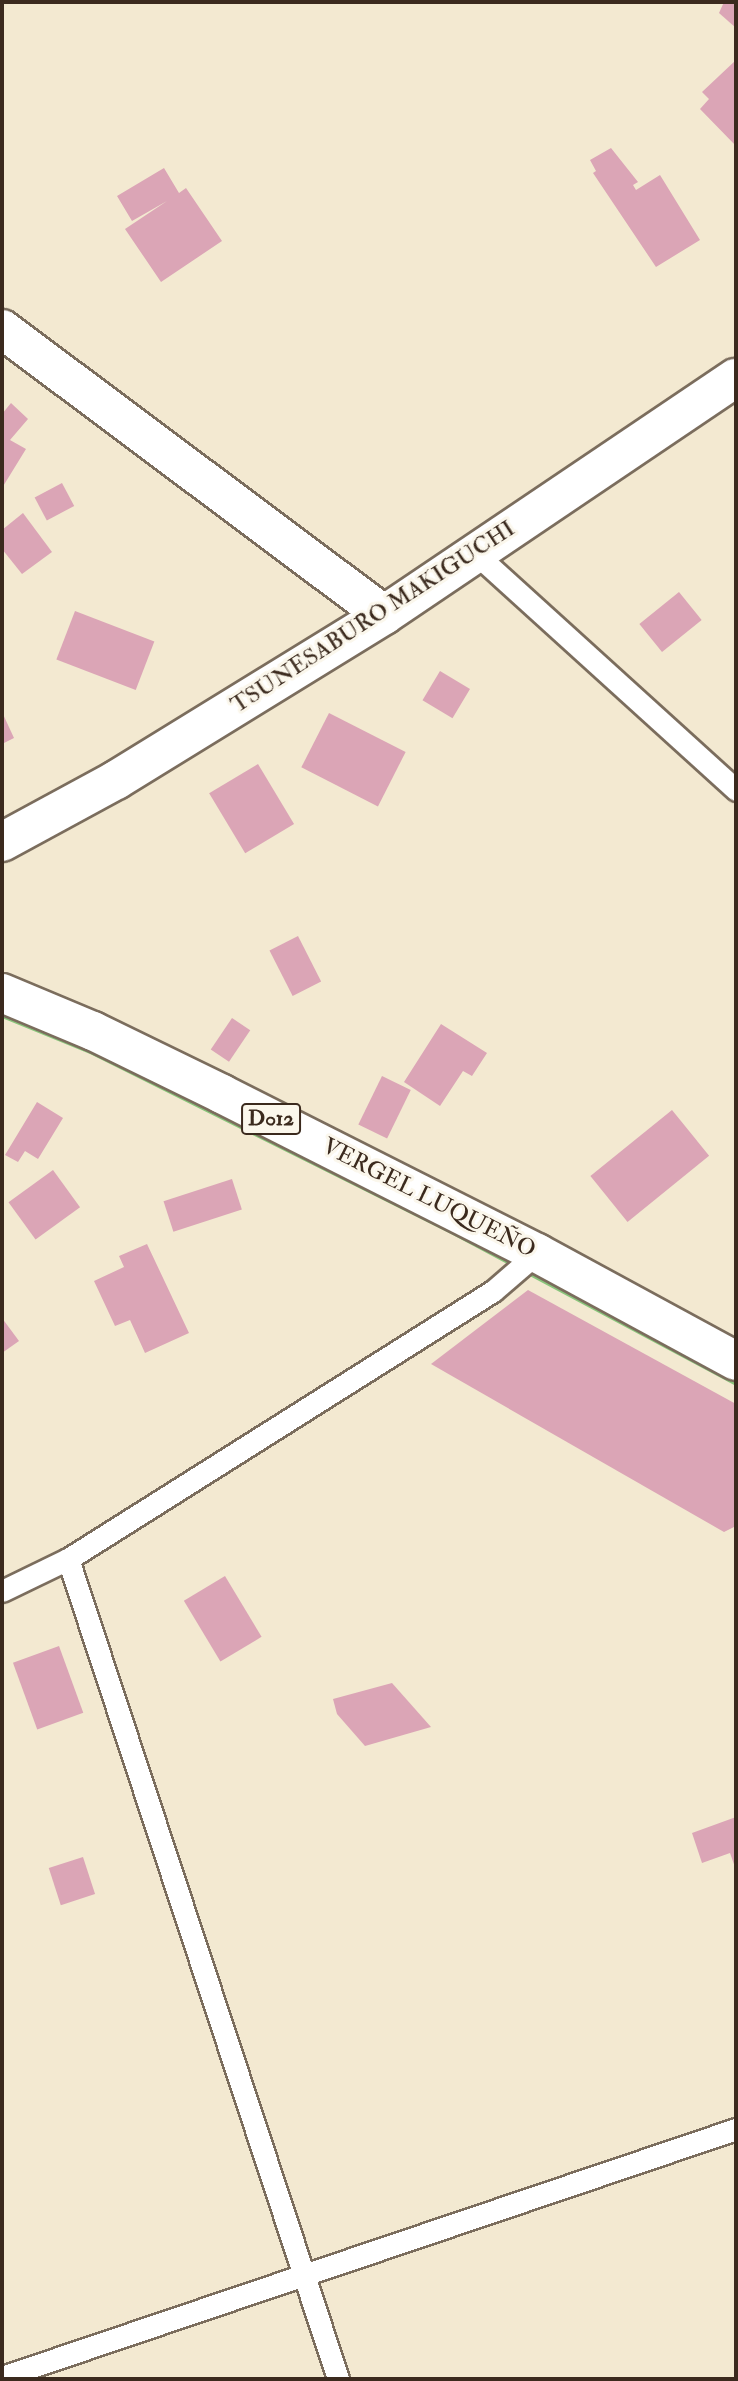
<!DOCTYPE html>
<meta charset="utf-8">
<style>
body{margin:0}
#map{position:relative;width:738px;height:2381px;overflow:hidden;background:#f3e9d1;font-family:"IM FELL Double Pica",serif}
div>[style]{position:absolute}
.green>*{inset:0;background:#89c57b}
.building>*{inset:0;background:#dba5b6;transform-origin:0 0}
.roads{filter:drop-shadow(2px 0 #7b6d5d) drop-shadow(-2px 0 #7b6d5d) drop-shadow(0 2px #7b6d5d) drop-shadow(0 -2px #7b6d5d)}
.lane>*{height:21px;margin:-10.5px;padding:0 10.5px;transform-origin:10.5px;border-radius:10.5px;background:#fff}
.street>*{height:38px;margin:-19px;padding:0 19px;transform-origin:19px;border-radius:19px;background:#fff}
.secondary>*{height:38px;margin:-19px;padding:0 19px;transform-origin:19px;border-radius:19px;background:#fff}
.primary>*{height:38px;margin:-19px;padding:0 19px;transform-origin:19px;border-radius:19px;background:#fff}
span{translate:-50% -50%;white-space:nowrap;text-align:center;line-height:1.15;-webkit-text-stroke:6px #fbf7ec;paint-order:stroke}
.shield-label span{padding:2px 5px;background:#fbf7ec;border:2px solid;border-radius:5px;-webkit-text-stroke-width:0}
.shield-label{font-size:21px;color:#3b2a1e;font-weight:700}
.street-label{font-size:23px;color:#3b2a1e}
.frame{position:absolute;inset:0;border:4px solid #3b2a1e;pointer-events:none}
</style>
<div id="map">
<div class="green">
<div style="clip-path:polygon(2px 1011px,171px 1086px,736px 1377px,736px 1386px,451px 1234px,90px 1054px,2px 1018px)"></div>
</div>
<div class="building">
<div style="clip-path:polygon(724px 2px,736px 2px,736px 28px,719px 13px)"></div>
<div style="clip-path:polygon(736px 60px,736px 146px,700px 109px,709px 99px,702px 92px)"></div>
<div style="clip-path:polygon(611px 148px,638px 182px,633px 185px,636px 190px,660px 175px,700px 240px,656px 267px,593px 173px,596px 171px,590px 160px)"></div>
<div style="clip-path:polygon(164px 168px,179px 193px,186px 188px,222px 241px,161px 282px,125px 229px,167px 201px,132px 221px,117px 196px)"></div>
<div style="clip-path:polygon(11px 403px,28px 419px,10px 440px,26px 449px,2px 488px,2px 414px)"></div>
<div style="left:62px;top:483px;width:26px;height:31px;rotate:62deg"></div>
<div style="clip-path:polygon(23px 513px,52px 552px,22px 574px,2px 549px,2px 530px)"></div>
<div style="left:679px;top:592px;width:36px;height:51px;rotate:51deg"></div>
<div style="left:75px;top:611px;width:85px;height:52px;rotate:21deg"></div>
<div style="left:440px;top:671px;width:35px;height:34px;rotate:31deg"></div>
<div style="clip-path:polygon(2px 712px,14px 738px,2px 744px)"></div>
<div style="left:329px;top:713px;width:86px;height:61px;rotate:27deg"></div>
<div style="left:258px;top:764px;width:70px;height:57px;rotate:59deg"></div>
<div style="left:298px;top:936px;width:51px;height:32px;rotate:63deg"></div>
<div style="left:232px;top:1018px;width:22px;height:38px;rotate:34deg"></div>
<div style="clip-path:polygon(441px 1024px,487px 1053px,472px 1076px,463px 1071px,440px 1106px,404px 1082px)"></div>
<div style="left:382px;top:1076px;width:32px;height:54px;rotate:26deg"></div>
<div style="clip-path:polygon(37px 1102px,63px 1118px,38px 1159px,25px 1151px,18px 1162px,5px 1155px)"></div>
<div style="left:672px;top:1110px;width:59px;height:105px;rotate:51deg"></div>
<div style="left:53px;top:1170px;width:46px;height:55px;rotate:54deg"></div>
<div style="left:232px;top:1179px;width:32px;height:72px;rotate:72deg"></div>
<div style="clip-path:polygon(147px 1244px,189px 1333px,145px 1353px,130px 1320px,115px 1326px,94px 1281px,124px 1267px,119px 1256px)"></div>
<div style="clip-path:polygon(528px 1290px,736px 1404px,736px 1526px,724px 1532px,431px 1364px)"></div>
<div style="clip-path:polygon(2px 1318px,19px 1341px,2px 1353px)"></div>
<div style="left:225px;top:1576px;width:71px;height:48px;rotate:59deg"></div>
<div style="left:59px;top:1646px;width:71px;height:49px;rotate:70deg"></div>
<div style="clip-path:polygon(392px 1683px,431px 1727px,365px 1746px,337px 1714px,333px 1699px)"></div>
<div style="clip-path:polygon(736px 1817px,736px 1870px,730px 1853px,702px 1863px,692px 1833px)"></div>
<div style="left:83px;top:1857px;width:39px;height:36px;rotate:72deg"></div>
</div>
<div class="roads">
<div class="lane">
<div style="left:475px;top:553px;width:353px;rotate:42.2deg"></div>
<div style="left:68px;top:1559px;width:863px;rotate:71.77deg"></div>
<div style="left:2px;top:1591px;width:73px;rotate:-25.9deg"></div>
<div style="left:68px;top:1559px;width:502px;rotate:-32.24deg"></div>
<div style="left:493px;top:1291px;width:58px;rotate:-40.8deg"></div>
<div style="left:2px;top:2377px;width:775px;rotate:-18.67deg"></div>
</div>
<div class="street">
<div style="left:2px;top:329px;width:477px;rotate:36.8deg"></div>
</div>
<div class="secondary">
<div style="left:2px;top:842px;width:130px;rotate:-28.5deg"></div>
<div style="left:116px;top:780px;width:315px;rotate:-31.6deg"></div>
<div style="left:384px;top:615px;width:424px;rotate:-34deg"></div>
</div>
<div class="primary">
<div style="left:2px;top:993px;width:99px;rotate:22.7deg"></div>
<div style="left:93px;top:1031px;width:144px;rotate:26deg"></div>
<div style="left:222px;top:1094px;width:353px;rotate:26.8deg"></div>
<div style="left:537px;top:1253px;width:226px;rotate:28.5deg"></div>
</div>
</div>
<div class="shield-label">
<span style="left:271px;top:1119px">D012</span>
</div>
<div class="street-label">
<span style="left:373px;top:617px;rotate:-33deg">TSUNESABURO MAKIGUCHI</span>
<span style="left:429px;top:1198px;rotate:27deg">VERGEL LUQUEÑO</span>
</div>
<div class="frame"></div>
</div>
